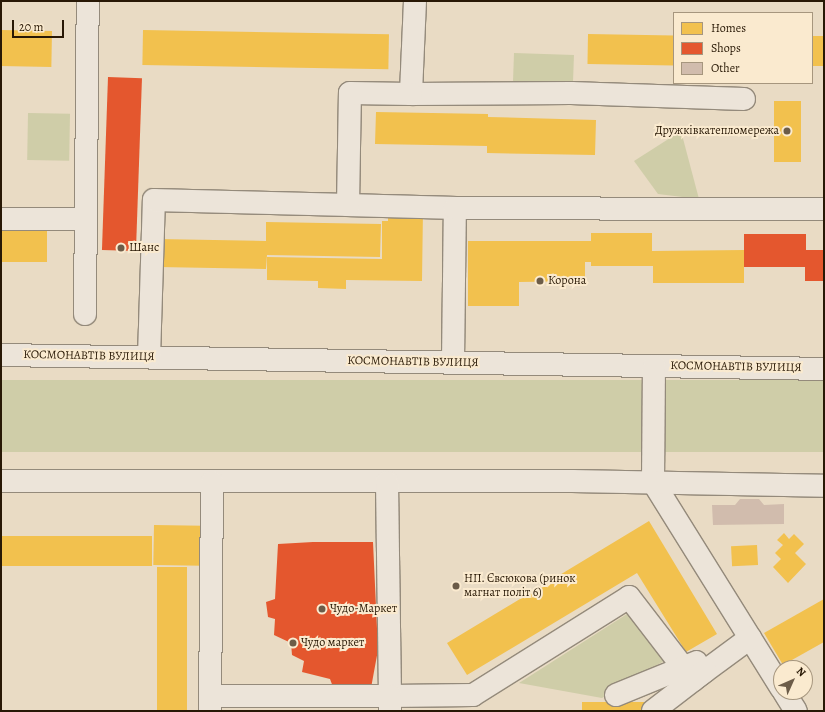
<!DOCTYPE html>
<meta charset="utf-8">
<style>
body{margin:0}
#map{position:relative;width:825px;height:712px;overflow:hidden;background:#e9dbc4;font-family:Alegreya,serif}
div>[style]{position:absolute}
.green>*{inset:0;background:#cfcda8;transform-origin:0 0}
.homes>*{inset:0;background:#f2c14e;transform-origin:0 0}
.shops>*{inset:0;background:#e4572e;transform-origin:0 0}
.building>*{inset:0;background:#d1bcad}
.roads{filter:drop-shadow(1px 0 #948a7b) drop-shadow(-1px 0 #948a7b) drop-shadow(0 1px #948a7b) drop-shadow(0 -1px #948a7b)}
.minor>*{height:22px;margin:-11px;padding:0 11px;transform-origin:11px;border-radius:11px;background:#ece4d9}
.dots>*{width:11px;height:11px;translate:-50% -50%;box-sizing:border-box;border:2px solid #faeacf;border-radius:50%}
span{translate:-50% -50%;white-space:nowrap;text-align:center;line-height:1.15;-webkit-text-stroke:4px #faeacf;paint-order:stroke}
.poi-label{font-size:12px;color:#281805}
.right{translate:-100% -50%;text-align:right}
.left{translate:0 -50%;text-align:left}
.street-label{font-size:12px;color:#281805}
.frame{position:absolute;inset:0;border:2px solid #281805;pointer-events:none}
.legend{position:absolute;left:673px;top:12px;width:140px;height:72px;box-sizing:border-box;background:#faeacf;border:1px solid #a6967e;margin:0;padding:5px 7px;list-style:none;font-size:12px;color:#281805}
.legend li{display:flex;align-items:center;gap:8px;height:20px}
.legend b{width:20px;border:1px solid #a6967e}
.north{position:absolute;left:773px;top:660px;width:40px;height:40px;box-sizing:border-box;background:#faeacf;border:1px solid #a6967e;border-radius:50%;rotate:45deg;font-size:11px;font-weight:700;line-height:16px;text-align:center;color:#281805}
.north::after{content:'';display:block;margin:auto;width:14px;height:18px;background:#6c5c48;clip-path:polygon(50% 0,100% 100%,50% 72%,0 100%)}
.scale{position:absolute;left:12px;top:20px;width:52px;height:18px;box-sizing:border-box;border:2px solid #281805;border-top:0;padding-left:5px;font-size:12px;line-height:14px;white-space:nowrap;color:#281805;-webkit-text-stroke:3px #faeacf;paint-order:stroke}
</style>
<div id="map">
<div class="green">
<div style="left:514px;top:53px;width:60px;height:40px;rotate:2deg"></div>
<div style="left:28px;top:113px;width:42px;height:47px;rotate:1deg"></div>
<div style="clip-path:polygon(681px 131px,699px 199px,658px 194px,634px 161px)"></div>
<div style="left:1px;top:380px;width:823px;height:72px"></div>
<div style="clip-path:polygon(627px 614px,669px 658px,602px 698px,519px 683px)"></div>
</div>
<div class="homes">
<div style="left:1px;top:30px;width:51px;height:36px;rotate:1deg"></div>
<div style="left:143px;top:30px;width:246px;height:35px;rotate:1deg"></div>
<div style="left:588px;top:34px;width:86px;height:30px;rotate:1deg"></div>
<div style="left:812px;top:36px;width:12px;height:30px"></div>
<div style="left:774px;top:101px;width:27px;height:61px"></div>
<div style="clip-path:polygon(376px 112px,488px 114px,488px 117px,596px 120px,595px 155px,487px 153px,487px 146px,375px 144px)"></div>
<div style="clip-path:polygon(388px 210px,423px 210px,422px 281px,346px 280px,346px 289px,318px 288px,318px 281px,267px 280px,267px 257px,382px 259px,382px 221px,388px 221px)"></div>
<div style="clip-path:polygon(266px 222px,381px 224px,380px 257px,267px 255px,266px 269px,158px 267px,158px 239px,266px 241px)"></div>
<div style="left:1px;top:230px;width:46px;height:32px"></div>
<div style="clip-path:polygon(591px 233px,652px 233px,652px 251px,744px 250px,744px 283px,653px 283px,653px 266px,591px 266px,591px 262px,585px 262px,585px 281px,519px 282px,519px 306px,468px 306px,468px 241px,591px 241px)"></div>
<div style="clip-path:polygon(649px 521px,717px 634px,686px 652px,637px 573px,467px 675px,447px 643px)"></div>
<div style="left:154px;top:525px;width:49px;height:40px;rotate:1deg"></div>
<div style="clip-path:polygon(784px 533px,789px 539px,794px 534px,804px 544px,795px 553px,806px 564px,788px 583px,773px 567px,781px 559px,775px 553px,783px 545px,777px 540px)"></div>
<div style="left:1px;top:536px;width:151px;height:30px"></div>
<div style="left:757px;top:545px;width:20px;height:26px;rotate:87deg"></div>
<div style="left:157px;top:567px;width:30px;height:144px"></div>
<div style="clip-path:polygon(824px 599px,824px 642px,783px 665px,764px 633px)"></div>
<div style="left:646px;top:702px;width:9px;height:64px;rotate:90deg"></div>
</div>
<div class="shops">
<div style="left:108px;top:77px;width:34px;height:173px;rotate:2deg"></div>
<div style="clip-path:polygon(744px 234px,806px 234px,806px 250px,824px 250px,824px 281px,805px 281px,805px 267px,744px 267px)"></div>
<div style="clip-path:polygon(313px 542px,373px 542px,378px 650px,371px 688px,333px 687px,330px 679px,302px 672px,304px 661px,292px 655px,291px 643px,274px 635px,275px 619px,268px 617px,266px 602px,275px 599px,278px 544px)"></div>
</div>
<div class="building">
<div style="clip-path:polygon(740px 499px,759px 499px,764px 505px,784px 504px,784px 524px,713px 525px,712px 505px,735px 505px)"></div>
</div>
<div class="roads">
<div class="minor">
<div style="left:415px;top:1px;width:93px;rotate:92.5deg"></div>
<div style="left:411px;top:94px;width:160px;rotate:-0.4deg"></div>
<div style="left:571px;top:93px;width:173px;rotate:2deg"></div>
<div style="left:348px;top:205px;width:107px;rotate:1.6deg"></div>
<div style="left:1px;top:219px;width:85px"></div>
<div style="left:85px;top:314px;width:313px;rotate:-89.5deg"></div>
<div style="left:1px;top:355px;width:823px;rotate:0.97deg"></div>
<div style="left:149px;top:357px;width:157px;rotate:-88.2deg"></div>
<div style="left:154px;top:200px;width:194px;rotate:1.5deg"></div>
<div style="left:348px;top:205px;width:112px;rotate:-89deg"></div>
<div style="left:350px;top:93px;width:61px;rotate:0.9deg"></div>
<div style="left:453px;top:362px;width:154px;rotate:-89.3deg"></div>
<div style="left:455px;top:208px;width:369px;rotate:0.2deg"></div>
<div style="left:654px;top:366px;width:116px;rotate:90.5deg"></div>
<div style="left:653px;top:482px;width:243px;rotate:58.1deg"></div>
<div style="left:1px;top:481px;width:571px"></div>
<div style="left:572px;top:481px;width:252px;rotate:1.1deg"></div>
<div style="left:387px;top:482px;width:214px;rotate:89.2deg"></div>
<div style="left:390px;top:696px;width:83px;rotate:-0.7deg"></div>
<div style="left:473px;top:695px;width:184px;rotate:-32.1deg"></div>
<div style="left:629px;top:597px;width:105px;rotate:52.4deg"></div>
<div style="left:693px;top:680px;width:71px;rotate:-36.4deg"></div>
<div style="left:784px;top:692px;width:22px;rotate:58deg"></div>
<div style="left:616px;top:695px;width:87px;rotate:-22.2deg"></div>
<div style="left:210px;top:696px;width:180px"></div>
<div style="left:390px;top:696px;width:15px;rotate:90deg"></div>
<div style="left:210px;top:711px;width:229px;rotate:-89.5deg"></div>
<div style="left:653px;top:711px;width:66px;rotate:-37.6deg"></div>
</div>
</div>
<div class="dots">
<div style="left:787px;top:131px;background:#6c5c48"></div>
<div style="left:121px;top:248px;background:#6c5c48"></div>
<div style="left:540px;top:281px;background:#6c5c48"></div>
<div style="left:456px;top:586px;background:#6c5c48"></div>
<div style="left:322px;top:609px;background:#6c5c48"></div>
<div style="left:293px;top:643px;background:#6c5c48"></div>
</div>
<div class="poi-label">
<span class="right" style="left:779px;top:131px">Дружківкатепломережа</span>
<span class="left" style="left:129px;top:248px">Шанс</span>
<span class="left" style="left:548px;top:281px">Корона</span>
<span class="left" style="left:464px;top:586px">НП. Євсюкова (ринок<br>магнат політ 6)</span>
<span class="left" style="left:330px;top:609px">Чудо-Маркет</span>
<span class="left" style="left:301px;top:643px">Чудо маркет</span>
</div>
<div class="street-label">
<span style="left:89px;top:356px;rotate:1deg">КОСМОНАВТІВ ВУЛИЦЯ</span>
<span style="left:413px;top:362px;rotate:1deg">КОСМОНАВТІВ ВУЛИЦЯ</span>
<span style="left:736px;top:367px;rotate:1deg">КОСМОНАВТІВ ВУЛИЦЯ</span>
</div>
<div class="frame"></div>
<ul class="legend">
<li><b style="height:11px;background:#f2c14e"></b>Homes</li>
<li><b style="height:11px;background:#e4572e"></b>Shops</li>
<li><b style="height:11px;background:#d1bcad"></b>Other</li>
</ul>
<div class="north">N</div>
<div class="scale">20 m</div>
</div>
